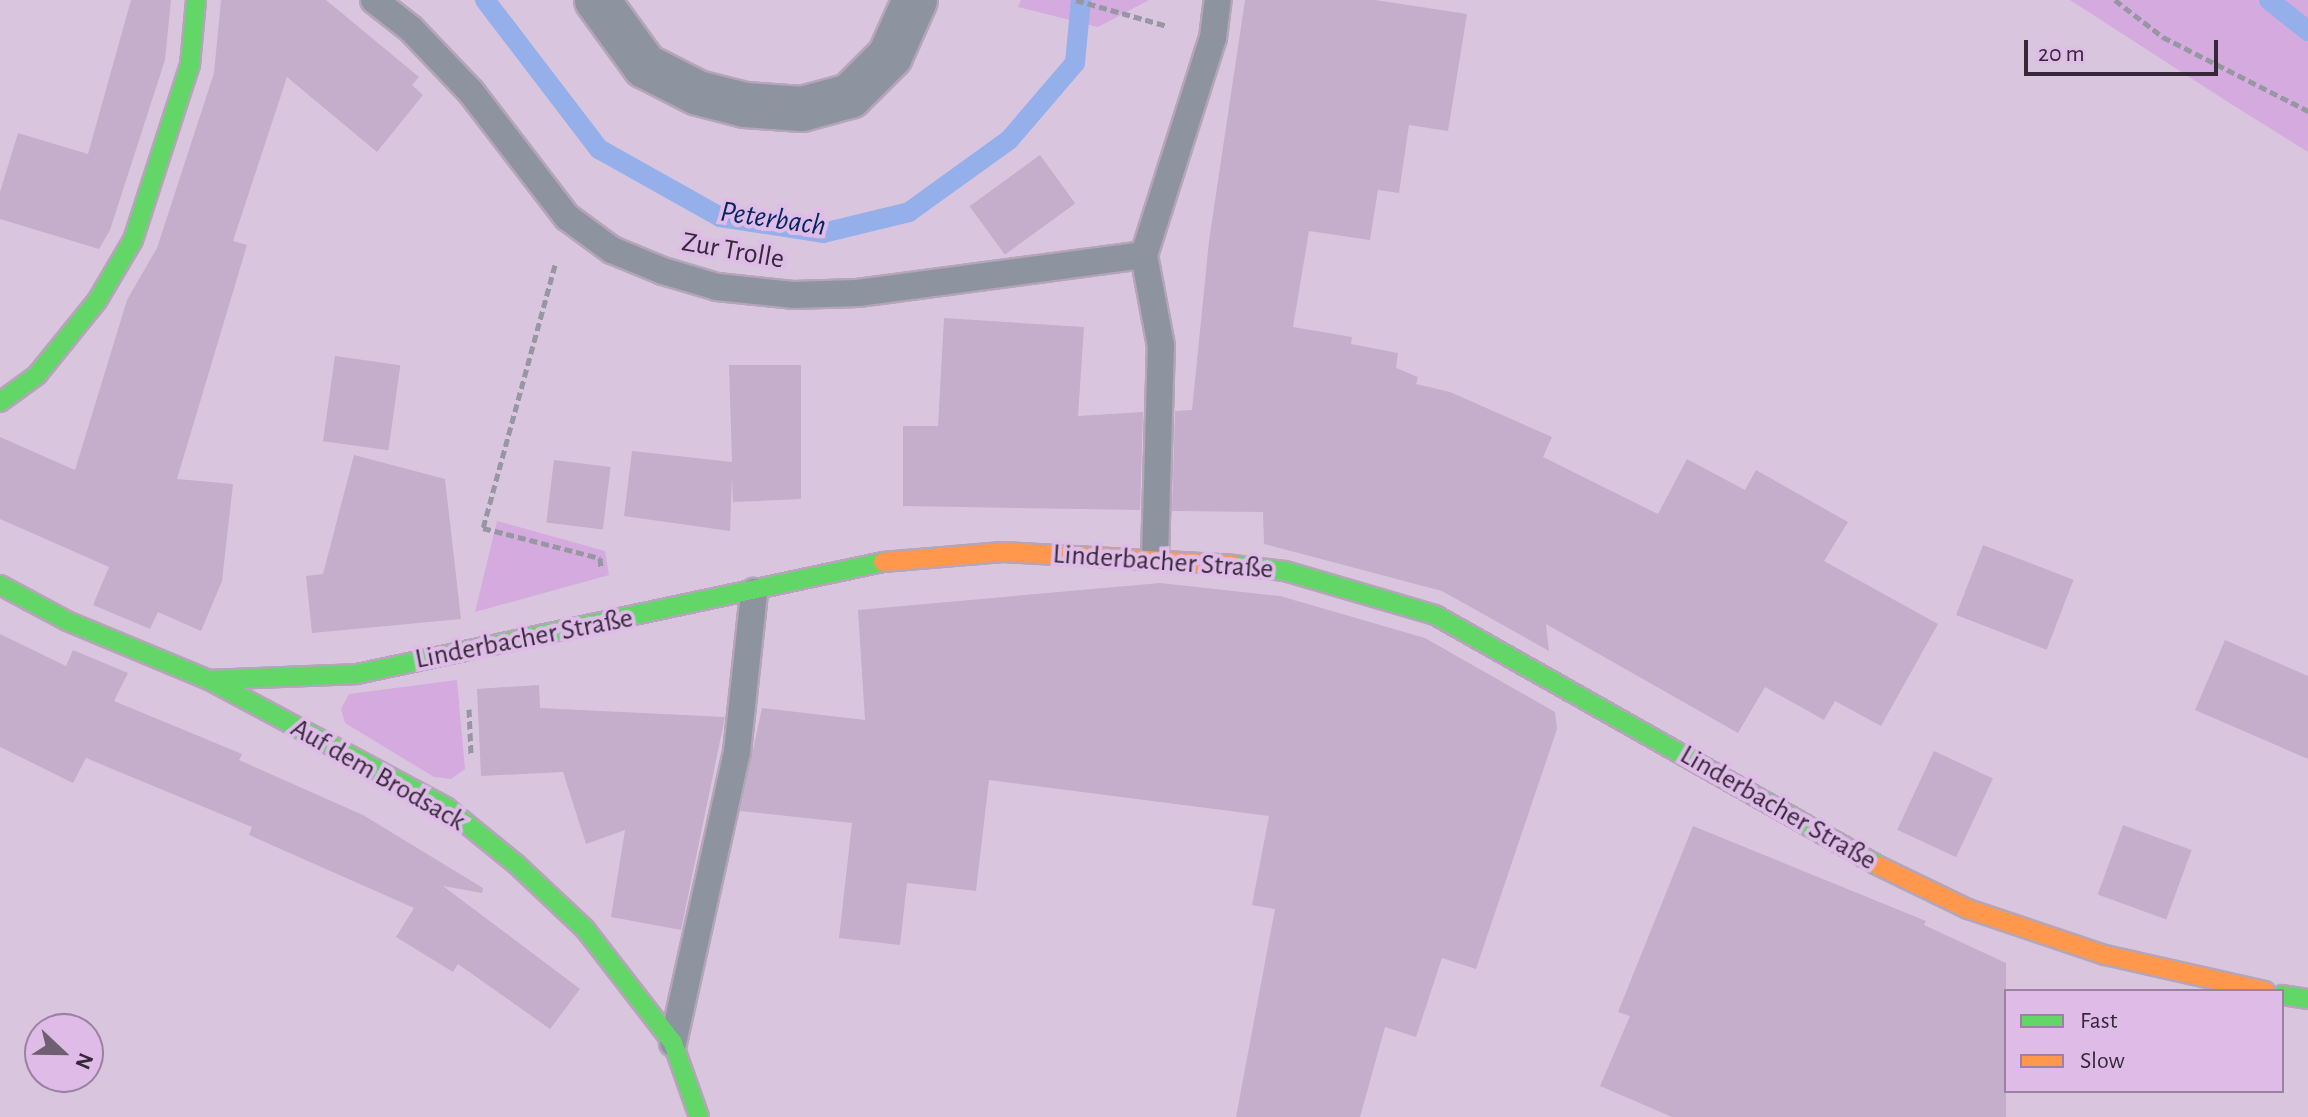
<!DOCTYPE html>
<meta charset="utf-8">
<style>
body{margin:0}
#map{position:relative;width:2308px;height:1117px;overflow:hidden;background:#d9c6de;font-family:"Alegreya Sans",sans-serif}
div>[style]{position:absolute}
.green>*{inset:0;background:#d4aadf}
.stream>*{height:20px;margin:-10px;padding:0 10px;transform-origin:10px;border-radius:10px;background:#94afe9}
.building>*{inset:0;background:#c4aecb;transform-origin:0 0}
.path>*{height:5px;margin-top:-2.5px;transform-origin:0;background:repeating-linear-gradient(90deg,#9797a3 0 8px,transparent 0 12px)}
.roads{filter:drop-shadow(2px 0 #b4a5b8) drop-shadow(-2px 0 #b4a5b8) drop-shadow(0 2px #b4a5b8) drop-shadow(0 -2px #b4a5b8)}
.lane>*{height:26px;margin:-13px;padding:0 13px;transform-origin:13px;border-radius:13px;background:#8e93a0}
.street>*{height:44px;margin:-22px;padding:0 22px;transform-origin:22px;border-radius:22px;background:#8e93a0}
.fast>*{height:18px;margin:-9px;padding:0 9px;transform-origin:9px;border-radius:9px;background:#63d668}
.slow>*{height:18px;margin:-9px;padding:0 9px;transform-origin:9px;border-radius:9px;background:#ff974d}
span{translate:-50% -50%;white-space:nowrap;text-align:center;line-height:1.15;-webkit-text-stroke:8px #dfbce8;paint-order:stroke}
.street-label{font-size:28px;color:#362839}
.water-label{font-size:30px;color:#02255d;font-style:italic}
.legend{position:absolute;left:2004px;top:989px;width:280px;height:104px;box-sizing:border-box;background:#dfbce8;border:2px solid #9b81a2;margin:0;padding:10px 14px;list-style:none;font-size:24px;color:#362839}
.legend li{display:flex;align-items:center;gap:16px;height:40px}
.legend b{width:40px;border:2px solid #9b81a2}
.north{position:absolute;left:24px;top:1013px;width:80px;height:80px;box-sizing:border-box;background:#dfbce8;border:2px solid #9b81a2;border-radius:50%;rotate:112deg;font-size:22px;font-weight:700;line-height:32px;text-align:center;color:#362839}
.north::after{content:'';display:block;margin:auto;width:28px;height:36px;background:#6f5f73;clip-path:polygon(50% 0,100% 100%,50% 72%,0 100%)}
.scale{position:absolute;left:2024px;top:40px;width:194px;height:36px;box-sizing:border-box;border:4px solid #362839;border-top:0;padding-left:10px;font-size:24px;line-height:28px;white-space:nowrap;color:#362839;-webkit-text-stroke:6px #dfbce8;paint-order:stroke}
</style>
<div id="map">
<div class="green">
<div style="clip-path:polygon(1021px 0,1149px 0,1098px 27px,1018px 7px)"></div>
<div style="clip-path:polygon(2070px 0,2308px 0,2308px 152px,2231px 104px)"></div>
<div style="clip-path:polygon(497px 521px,605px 551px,609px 575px,475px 612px)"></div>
<div style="clip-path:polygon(457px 680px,465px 769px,451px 779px,434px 777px,345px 723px,341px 709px,349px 694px)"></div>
</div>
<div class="stream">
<div style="left:485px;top:0;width:188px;rotate:52.6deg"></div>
<div style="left:599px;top:149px;width:139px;rotate:29.3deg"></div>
<div style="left:720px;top:217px;width:104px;rotate:8.8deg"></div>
<div style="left:823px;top:233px;width:89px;rotate:-13.7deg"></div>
<div style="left:909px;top:212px;width:123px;rotate:-35.8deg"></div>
<div style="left:1009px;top:140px;width:101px;rotate:-49.4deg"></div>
<div style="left:1075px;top:63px;width:63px;rotate:-84.6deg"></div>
<div style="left:2269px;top:0;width:50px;rotate:38.5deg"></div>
</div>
<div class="building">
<div style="clip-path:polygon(131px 0,171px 0,165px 60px,110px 230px,99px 249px,0 219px,0 192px,18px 133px,88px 154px)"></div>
<div style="clip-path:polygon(221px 0,326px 0,419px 77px,412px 85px,423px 95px,377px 152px,287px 77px,233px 241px,247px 245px,177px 479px,233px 484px,222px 581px,201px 631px,158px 612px,150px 629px,93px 605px,109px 567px,0 519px,0 437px,75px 470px,127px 300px,157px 248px,214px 73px)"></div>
<div style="clip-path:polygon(1245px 0,1375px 0,1467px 14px,1448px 131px,1409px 125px,1399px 193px,1378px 190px,1370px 240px,1309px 231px,1293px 327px,1352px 337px,1351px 344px,1398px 353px,1396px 368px,1418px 377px,1416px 384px,1450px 392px,1552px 437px,1543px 457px,1658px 514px,1687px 459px,1745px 490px,1756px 470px,1848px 522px,1824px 561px,1938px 624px,1881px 726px,1835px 701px,1824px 720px,1765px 687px,1738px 733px,1546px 624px,1549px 651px,1442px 591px,1264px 544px,1263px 512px,1172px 511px,1175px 411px,1192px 410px,1209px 241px)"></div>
<div style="left:1040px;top:155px;width:60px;height:87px;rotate:54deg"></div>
<div style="clip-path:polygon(944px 318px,1084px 327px,1078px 416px,1143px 412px,1140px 510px,903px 506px,903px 426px,938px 426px)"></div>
<div style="left:335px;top:356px;width:66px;height:86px;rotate:8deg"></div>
<div style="clip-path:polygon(729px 365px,801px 365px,801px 499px,733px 502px,732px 477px,730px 531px,624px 516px,632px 451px,732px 462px)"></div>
<div style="clip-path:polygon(354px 455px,445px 479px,461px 619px,312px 633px,306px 576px,323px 574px)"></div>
<div style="left:554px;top:460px;width:57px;height:63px;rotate:7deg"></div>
<div style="left:1983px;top:545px;width:97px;height:75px;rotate:21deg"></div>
<div style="clip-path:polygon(1160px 583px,1280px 596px,1425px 638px,1555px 712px,1557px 729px,1476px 969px,1442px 958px,1416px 1037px,1385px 1027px,1360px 1117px,1236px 1117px,1275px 909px,1252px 905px,1269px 816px,989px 780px,976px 891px,907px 883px,900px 945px,839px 938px,852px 823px,740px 811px,762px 708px,865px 720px,858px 610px)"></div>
<div style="clip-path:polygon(0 634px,66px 666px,73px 650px,128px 673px,114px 701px,242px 754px,239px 760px,363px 815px,483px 888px,482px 893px,443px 886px,580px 989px,550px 1029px,458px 964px,453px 972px,396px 937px,414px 908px,249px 835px,252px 827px,86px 758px,73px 783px,0 747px)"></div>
<div style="clip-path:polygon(2225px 640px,2308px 676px,2308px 759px,2195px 710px)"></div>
<div style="clip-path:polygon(539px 685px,540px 708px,725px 717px,681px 930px,611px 917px,625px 830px,586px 844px,563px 772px,481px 776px,477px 689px)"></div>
<div style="left:1934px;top:751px;width:65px;height:87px;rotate:25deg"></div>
<div style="left:2123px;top:825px;width:73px;height:74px;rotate:20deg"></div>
<div style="clip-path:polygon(1693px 826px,1926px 921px,1924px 925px,2006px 963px,2006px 1117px,1672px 1117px,1600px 1086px,1630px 1016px,1618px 1012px)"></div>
</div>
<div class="path">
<div style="left:1076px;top:0;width:95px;rotate:15.9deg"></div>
<div style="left:2115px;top:0;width:61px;rotate:37.6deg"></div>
<div style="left:2163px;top:37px;width:163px;rotate:27deg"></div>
<div style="left:555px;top:265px;width:273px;rotate:105.3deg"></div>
<div style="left:483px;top:528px;width:121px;rotate:14.4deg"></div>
<div style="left:600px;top:558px;width:9px;rotate:84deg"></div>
<div style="left:469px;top:709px;width:46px;rotate:87.5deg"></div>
</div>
<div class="roads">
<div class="lane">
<div style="left:374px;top:0;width:47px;rotate:38.1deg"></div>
<div style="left:411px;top:29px;width:87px;rotate:46.4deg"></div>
<div style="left:471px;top:92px;width:158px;rotate:52.5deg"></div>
<div style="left:567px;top:217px;width:56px;rotate:36.3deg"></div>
<div style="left:612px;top:250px;width:55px;rotate:22.4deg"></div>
<div style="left:663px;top:271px;width:56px;rotate:16.5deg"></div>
<div style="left:717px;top:287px;width:76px;rotate:6deg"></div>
<div style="left:793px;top:295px;width:65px;rotate:-1.8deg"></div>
<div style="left:858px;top:293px;width:289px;rotate:-7.6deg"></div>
<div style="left:1155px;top:557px;width:211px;rotate:-88.4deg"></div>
<div style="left:1161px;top:346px;width:93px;rotate:-100.6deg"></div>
<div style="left:1144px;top:255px;width:228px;rotate:-72.4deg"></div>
<div style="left:1213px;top:38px;width:38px;rotate:-83deg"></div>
<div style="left:673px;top:1043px;width:298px;rotate:-77.6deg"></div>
<div style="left:737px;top:752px;width:161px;rotate:-83.9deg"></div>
</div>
<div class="street">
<div style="left:597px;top:0;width:82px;rotate:54deg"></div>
<div style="left:645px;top:66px;width:59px;rotate:27deg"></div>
<div style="left:698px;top:93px;width:49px;rotate:14.3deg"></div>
<div style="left:745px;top:105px;width:57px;rotate:4deg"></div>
<div style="left:802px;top:109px;width:50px;rotate:-15.2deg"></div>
<div style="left:850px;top:96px;width:57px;rotate:-45deg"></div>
<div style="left:890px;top:56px;width:61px;rotate:-65.9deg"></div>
</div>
<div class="fast">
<div style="left:0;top:402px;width:46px;rotate:-36.1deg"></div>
<div style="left:37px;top:375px;width:95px;rotate:-51deg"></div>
<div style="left:97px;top:301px;width:71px;rotate:-59.5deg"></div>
<div style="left:133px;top:240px;width:184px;rotate:-72deg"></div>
<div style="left:190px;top:65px;width:65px;rotate:-84.7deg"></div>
<div style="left:1233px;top:565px;width:52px;rotate:6.6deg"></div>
<div style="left:1285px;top:571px;width:156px;rotate:16.3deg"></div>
<div style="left:1435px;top:615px;width:510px;rotate:29.48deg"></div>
<div style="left:0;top:585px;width:76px;rotate:28.2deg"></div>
<div style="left:67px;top:621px;width:154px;rotate:22.6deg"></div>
<div style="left:209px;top:680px;width:148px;rotate:-2.3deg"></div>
<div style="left:357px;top:674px;width:538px;rotate:-12.02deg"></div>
<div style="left:211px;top:681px;width:267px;rotate:28.2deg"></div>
<div style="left:446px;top:807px;width:90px;rotate:39.2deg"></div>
<div style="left:516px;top:864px;width:95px;rotate:43.3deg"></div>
<div style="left:585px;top:929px;width:144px;rotate:52.3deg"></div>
<div style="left:673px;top:1043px;width:78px;rotate:70.6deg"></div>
<div style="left:2282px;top:995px;width:26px;rotate:9deg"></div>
</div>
<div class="slow">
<div style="left:883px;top:562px;width:120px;rotate:-4.8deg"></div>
<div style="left:1003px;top:552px;width:230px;rotate:3.2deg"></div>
<div style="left:1879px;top:866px;width:99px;rotate:25.8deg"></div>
<div style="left:1968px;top:909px;width:145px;rotate:18.6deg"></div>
<div style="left:2105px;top:955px;width:164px;rotate:12.7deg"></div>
</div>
</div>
<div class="street-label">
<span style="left:733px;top:251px;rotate:10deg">Zur Trolle</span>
<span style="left:1163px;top:562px;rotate:4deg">Linderbacher Straße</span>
<span style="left:524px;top:639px;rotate:-11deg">Linderbacher Straße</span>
<span style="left:378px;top:775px;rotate:30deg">Auf dem Brodsack</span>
<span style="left:1778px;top:808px;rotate:30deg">Linderbacher Straße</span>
</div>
<div class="water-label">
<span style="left:773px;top:219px;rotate:8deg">Peterbach</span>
</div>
<ul class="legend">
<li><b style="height:10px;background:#63d668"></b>Fast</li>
<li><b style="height:10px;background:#ff974d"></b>Slow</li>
</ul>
<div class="north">N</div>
<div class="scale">20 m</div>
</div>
